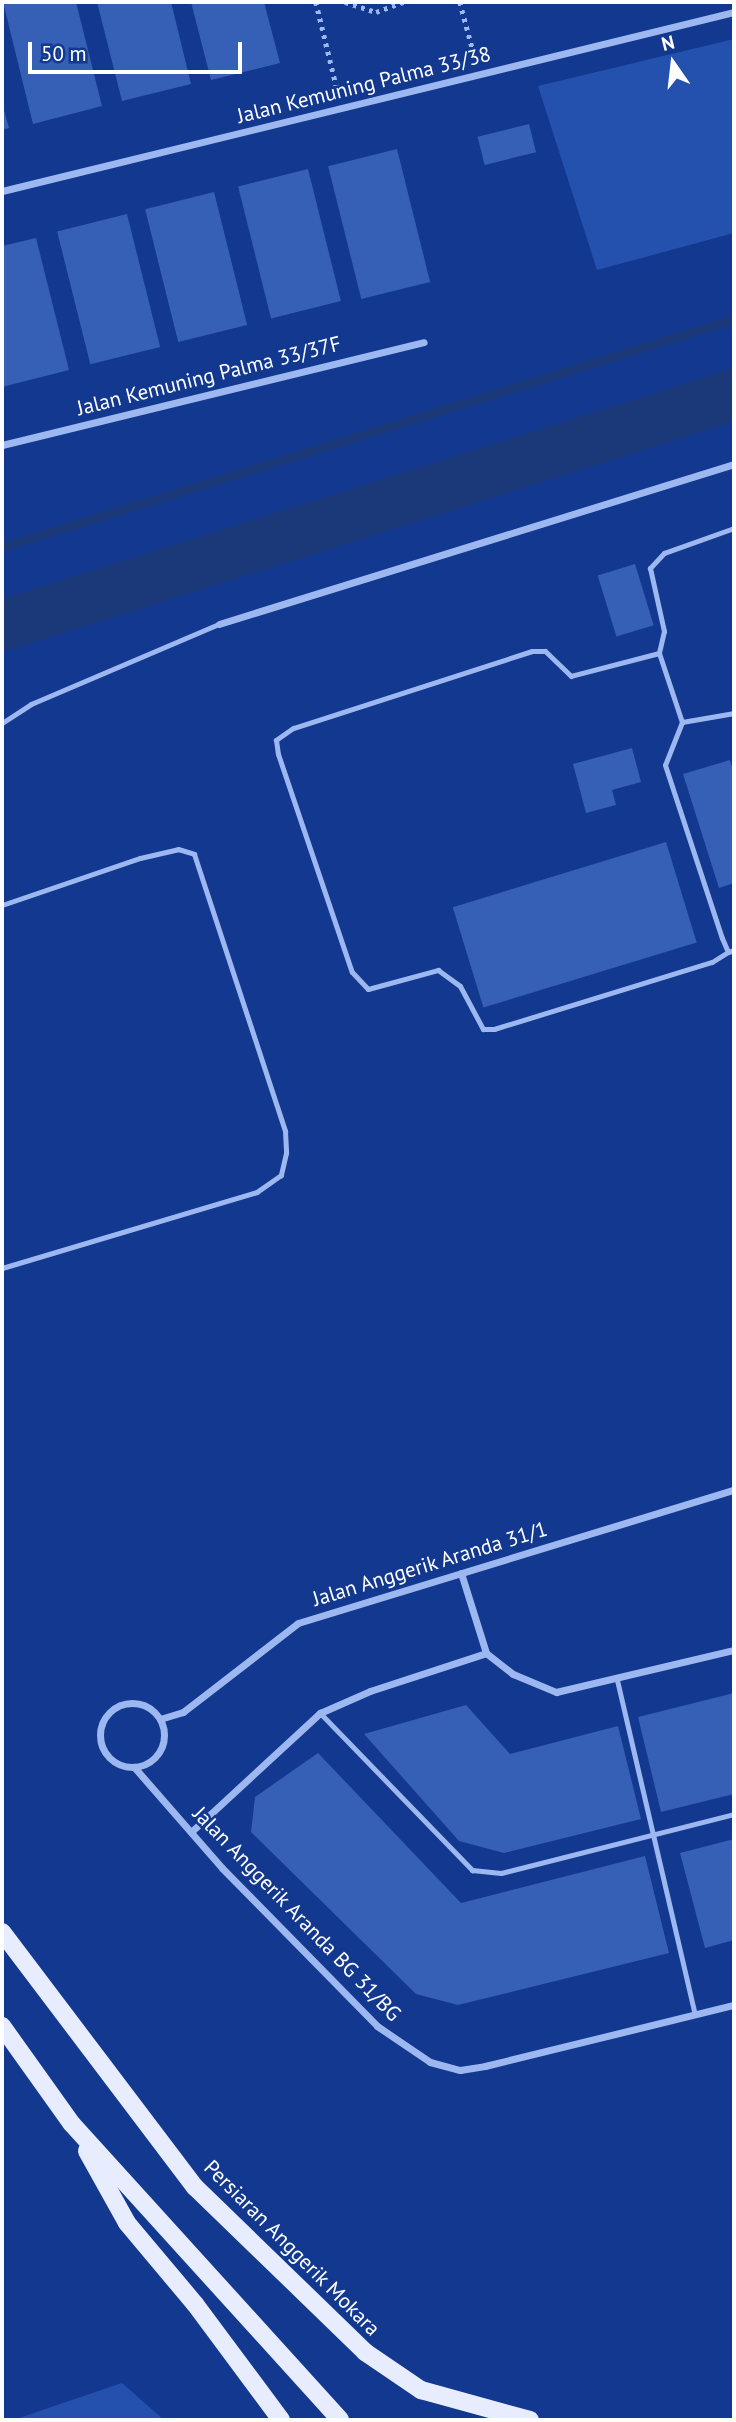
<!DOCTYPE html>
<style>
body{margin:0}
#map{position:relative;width:736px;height:2422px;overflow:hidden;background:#13388f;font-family:"PT Sans",sans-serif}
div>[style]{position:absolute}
.green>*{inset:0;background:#2451ae}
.stream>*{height:9px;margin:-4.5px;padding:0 4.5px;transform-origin:4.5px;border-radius:4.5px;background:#1b3879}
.river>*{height:51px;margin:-25.5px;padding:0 25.5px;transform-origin:25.5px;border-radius:25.5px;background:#1b3879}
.building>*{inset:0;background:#365fb6;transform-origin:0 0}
.path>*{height:4.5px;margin-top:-2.25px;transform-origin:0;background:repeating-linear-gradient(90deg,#9db8f1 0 3.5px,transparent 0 8.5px)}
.lane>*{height:5px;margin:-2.5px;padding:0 2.5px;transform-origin:2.5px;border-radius:2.5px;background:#9db8f1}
.street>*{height:7px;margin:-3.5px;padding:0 3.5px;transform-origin:3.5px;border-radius:3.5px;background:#9db8f1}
.street>.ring{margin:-3.5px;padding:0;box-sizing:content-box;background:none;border:7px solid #9db8f1;border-radius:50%}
.primary>*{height:18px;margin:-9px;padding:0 9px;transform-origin:9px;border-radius:9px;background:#e7edff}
span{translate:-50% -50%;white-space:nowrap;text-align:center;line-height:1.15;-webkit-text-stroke:5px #13388f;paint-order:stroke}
.street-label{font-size:21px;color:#fff}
.frame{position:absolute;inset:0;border:4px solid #fff;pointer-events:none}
.north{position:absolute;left:638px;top:28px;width:70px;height:70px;-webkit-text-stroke:5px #13388f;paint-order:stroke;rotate:346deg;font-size:19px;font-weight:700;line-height:28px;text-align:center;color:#fff}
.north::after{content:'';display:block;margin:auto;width:24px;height:32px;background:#fff;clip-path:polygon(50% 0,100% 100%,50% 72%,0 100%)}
.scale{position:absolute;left:28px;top:42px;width:214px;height:32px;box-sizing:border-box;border:4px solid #fff;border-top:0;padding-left:9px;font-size:21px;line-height:24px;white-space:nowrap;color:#fff;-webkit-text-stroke:5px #13388f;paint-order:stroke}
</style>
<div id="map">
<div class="green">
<div style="clip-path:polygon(734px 39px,734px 233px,597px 270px,538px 86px)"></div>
<div style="clip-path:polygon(122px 2383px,164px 2420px,13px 2420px)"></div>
</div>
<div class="stream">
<div style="left:2px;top:547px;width:767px;rotate:-17.3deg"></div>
</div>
<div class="river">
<div style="left:2px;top:625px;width:768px;rotate:-17.51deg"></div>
</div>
<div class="building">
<div style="clip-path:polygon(3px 2px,76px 2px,102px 106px,33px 124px)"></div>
<div style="clip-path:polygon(97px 2px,171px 2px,191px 84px,122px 101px)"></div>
<div style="clip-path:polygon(191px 2px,264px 2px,280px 63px,211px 80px)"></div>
<div style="clip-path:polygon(2px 103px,9px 128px,2px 130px)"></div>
<div style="left:529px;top:124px;width:29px;height:53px;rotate:76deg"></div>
<div style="left:397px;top:149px;width:137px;height:71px;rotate:76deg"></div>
<div style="left:308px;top:169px;width:136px;height:72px;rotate:76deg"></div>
<div style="left:214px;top:192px;width:137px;height:71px;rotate:76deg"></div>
<div style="left:127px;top:214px;width:137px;height:72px;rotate:76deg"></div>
<div style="clip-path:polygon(36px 238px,69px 370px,2px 387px,2px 246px)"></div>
<div style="left:635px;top:564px;width:64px;height:39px;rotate:73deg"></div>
<div style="clip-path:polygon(632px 748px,641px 782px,612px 790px,616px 805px,586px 813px,573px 764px)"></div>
<div style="clip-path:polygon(730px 760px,734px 775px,734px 883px,719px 888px,683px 774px)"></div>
<div style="left:666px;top:842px;width:105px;height:223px;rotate:73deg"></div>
<div style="clip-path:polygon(734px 1693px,734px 1794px,661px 1812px,638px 1717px)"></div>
<div style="clip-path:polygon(466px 1705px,510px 1754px,618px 1726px,641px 1819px,504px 1853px,459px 1841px,364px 1734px)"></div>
<div style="clip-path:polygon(318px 1753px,461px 1903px,645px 1856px,669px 1953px,458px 2005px,416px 1994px,251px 1832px,255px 1797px)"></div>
<div style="clip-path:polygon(734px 1839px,734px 1940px,705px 1948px,680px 1853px)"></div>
</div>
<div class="path">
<div style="left:316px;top:2px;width:94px;rotate:76.4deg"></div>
<div style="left:345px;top:2px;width:33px;rotate:18deg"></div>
<div style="left:376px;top:12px;width:30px;rotate:-20deg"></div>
<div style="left:460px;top:2px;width:58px;rotate:75deg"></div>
</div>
<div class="lane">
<div style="left:734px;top:528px;width:74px;rotate:160.3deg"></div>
<div style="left:664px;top:553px;width:21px;rotate:133deg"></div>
<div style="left:650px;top:568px;width:65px;rotate:77.5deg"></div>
<div style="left:664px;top:631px;width:23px;rotate:103deg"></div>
<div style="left:659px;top:653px;width:73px;rotate:71.6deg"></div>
<div style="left:682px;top:722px;width:46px;rotate:111.6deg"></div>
<div style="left:665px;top:765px;width:182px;rotate:71.8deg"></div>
<div style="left:722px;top:938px;width:15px;rotate:67deg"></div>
<div style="left:728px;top:952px;width:6px;rotate:-18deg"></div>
<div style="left:659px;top:653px;width:91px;rotate:165.4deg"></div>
<div style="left:571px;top:676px;width:36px;rotate:-136deg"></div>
<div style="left:545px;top:651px;width:13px;rotate:180deg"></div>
<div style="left:532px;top:651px;width:251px;rotate:162.1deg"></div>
<div style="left:293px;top:728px;width:21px;rotate:145deg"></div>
<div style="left:276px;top:740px;width:14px;rotate:82deg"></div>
<div style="left:278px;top:754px;width:230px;rotate:71.3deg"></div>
<div style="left:352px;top:972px;width:23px;rotate:47deg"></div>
<div style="left:368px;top:989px;width:73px;rotate:-15.2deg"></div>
<div style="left:438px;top:970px;width:27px;rotate:36deg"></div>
<div style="left:460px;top:986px;width:49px;rotate:61.9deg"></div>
<div style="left:483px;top:1029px;width:11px"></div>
<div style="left:494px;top:1029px;width:228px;rotate:-17.1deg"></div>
<div style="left:712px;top:962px;width:19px;rotate:-32deg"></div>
<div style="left:682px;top:722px;width:53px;rotate:-9.8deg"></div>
<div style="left:2px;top:723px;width:35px;rotate:-33deg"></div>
<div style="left:31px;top:704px;width:204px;rotate:-23.1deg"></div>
<div style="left:2px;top:905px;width:146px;rotate:-18.8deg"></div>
<div style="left:140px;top:858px;width:39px;rotate:-13deg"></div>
<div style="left:178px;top:849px;width:17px;rotate:17deg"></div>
<div style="left:194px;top:854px;width:292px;rotate:71.8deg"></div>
<div style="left:285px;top:1131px;width:22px;rotate:87deg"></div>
<div style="left:286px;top:1153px;width:23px;rotate:103deg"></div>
<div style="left:281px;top:1175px;width:29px;rotate:145deg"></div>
<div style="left:257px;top:1192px;width:266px;rotate:163.4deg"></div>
<div style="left:617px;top:1680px;width:344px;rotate:76.9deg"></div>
<div style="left:320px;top:1713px;width:219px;rotate:45.9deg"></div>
<div style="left:472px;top:1870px;width:29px;rotate:6deg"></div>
<div style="left:501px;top:1873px;width:240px;rotate:-14.2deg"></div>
</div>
<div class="street">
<div style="left:2px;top:191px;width:754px;rotate:-13.74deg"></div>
<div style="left:2px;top:445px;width:434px;rotate:-13.7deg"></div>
<div style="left:219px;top:624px;width:539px;rotate:-17.26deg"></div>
<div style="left:461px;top:1573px;width:84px;rotate:72.6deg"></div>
<div class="ring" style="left:100px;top:1703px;width:57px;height:57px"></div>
<div style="left:160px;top:1719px;width:24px;rotate:-17deg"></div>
<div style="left:183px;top:1712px;width:145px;rotate:-37.7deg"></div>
<div style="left:298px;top:1623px;width:456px;rotate:-17deg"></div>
<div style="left:134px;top:1767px;width:134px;rotate:48.9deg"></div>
<div style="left:222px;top:1868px;width:221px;rotate:45.5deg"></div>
<div style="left:377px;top:2026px;width:64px;rotate:34.2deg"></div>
<div style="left:430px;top:2062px;width:31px;rotate:15deg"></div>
<div style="left:460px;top:2070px;width:25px;rotate:-9deg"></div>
<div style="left:485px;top:2066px;width:256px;rotate:-13.8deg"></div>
<div style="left:191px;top:1832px;width:176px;rotate:-42.7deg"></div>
<div style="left:320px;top:1713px;width:55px;rotate:-23.7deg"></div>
<div style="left:370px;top:1691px;width:122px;rotate:-18.1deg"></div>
<div style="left:486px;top:1653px;width:34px;rotate:38deg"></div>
<div style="left:513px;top:1674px;width:47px;rotate:22.7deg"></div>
<div style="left:556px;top:1692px;width:183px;rotate:-13.3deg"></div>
</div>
<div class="primary">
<div style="left:2px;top:1932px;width:320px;rotate:52.9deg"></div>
<div style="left:195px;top:2187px;width:237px;rotate:44.1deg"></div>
<div style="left:365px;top:2352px;width:68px;rotate:34.2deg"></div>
<div style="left:421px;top:2390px;width:113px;rotate:15.4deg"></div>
<div style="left:2px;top:2026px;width:120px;rotate:54.5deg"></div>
<div style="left:72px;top:2124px;width:399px;rotate:47.8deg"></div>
<div style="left:87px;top:2151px;width:82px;rotate:60.9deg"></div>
<div style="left:127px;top:2223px;width:106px;rotate:50deg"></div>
<div style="left:195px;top:2304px;width:144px;rotate:53.4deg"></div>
</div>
<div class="street-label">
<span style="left:364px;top:85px;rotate:-14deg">Jalan Kemuning Palma 33/38</span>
<span style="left:209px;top:376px;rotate:-14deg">Jalan Kemuning Palma 33/37F</span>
<span style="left:430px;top:1564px;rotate:-17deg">Jalan Anggerik Aranda 31/1</span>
<span style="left:297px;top:1914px;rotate:46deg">Jalan Anggerik Aranda BG 31/BG</span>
<span style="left:292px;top:2248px;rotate:45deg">Persiaran Anggerik Mokara</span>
</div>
<div class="frame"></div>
<div class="north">N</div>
<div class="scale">50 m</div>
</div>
